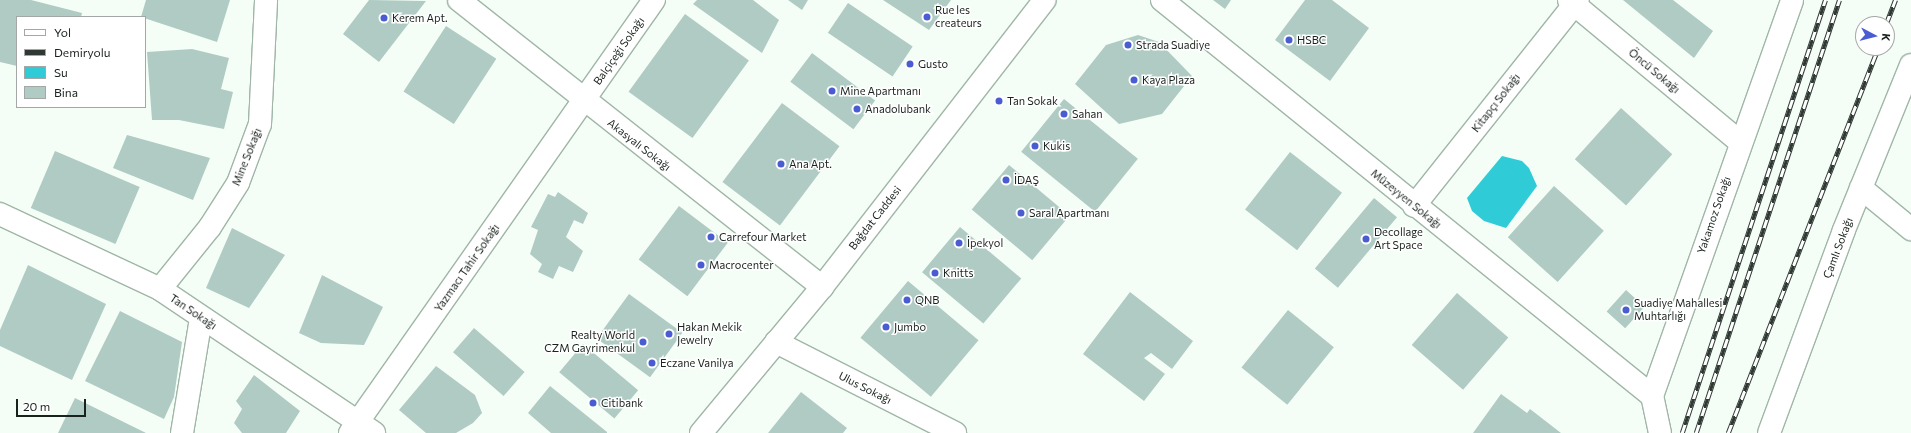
<!DOCTYPE html>
<meta charset="utf-8">
<style>
body{margin:0}
#map{position:relative;width:1911px;height:433px;overflow:hidden;background:#f4fef7;font-family:Commissioner,sans-serif}
div>[style]{position:absolute}
.water>*{inset:0;background:#2fccd7}
.building>*{inset:0;background:#afcbc4;transform-origin:0 0}
.roads{filter:drop-shadow(1px 0 #a0b6a7) drop-shadow(-1px 0 #a0b6a7) drop-shadow(0 1px #a0b6a7) drop-shadow(0 -1px #a0b6a7)}
.street>*{height:22px;margin:-11px;padding:0 11px;transform-origin:11px;border-radius:11px;background:#fff}
.primary>*{height:22px;margin:-11px;padding:0 11px;transform-origin:11px;border-radius:11px;background:#fff}
.rail>*{height:4.5px;margin-top:-2.25px;transform-origin:0;background:repeating-linear-gradient(90deg,#fff 0 9px,#303833 0 18px);box-sizing:border-box;border-block:1px solid #303833}
.dots>*{width:11px;height:11px;translate:-50% -50%;box-sizing:border-box;border:2px solid #fff;border-radius:50%}
span{translate:-50% -50%;white-space:nowrap;text-align:center;line-height:1.15;-webkit-text-stroke:3px #fff;paint-order:stroke}
.poi-label{font-size:11px;color:#1a221d}
.left{translate:0 -50%;text-align:left}
.right{translate:-100% -50%;text-align:right}
.street-label{font-size:11px;color:#1a221d}
.legend{position:absolute;left:16px;top:16px;width:130px;height:92px;box-sizing:border-box;background:#fff;border:1px solid #a3a7a5;margin:0;padding:5px 7px;list-style:none;font-size:12px;color:#1a221d}
.legend li{display:flex;align-items:center;gap:8px;height:20px}
.legend b{width:20px;border:1px solid #a3a7a5}
.north{position:absolute;left:1855px;top:16px;width:40px;height:40px;box-sizing:border-box;background:#fff;border:1px solid #a3a7a5;border-radius:50%;rotate:97deg;font-size:11px;font-weight:700;line-height:16px;text-align:center;color:#1a221d}
.north::after{content:'';display:block;margin:auto;width:14px;height:18px;background:#495cd1;clip-path:polygon(50% 0,100% 100%,50% 72%,0 100%)}
.scale{position:absolute;left:16px;top:399px;width:70px;height:18px;box-sizing:border-box;border:2px solid #1a221d;border-top:0;padding-left:5px;font-size:12px;line-height:14px;white-space:nowrap;color:#1a221d;-webkit-text-stroke:3px #fff;paint-order:stroke}
</style>
<div id="map">
<div class="water">
<div style="clip-path:polygon(1502px 156px,1522px 161px,1529px 168px,1537px 186px,1506px 228px,1484px 221px,1472px 211px,1467px 198px)"></div>
</div>
<div class="building">
<div style="clip-path:polygon(0 0,31px 0,82px 13px,81px 17px,17px 17px,17px 66px,0 62px)"></div>
<div style="clip-path:polygon(146px 0,230px 0,217px 42px,141px 17px)"></div>
<div style="clip-path:polygon(369px 0,426px 1px,379px 62px,343px 34px)"></div>
<div style="clip-path:polygon(697px 0,753px 0,779px 20px,762px 53px,693px 4px)"></div>
<div style="clip-path:polygon(788px 0,808px 0,802px 10px)"></div>
<div style="clip-path:polygon(883px 0,951px 0,929px 30px)"></div>
<div style="clip-path:polygon(1213px 0,1231px 0,1225px 9px)"></div>
<div style="clip-path:polygon(1305px 0,1332px 0,1369px 28px,1330px 81px,1275px 40px)"></div>
<div style="clip-path:polygon(1623px 0,1673px 0,1713px 31px,1694px 58px)"></div>
<div style="left:848px;top:3px;width:78px;height:36px;rotate:34deg"></div>
<div style="left:685px;top:14px;width:79px;height:96px;rotate:36deg"></div>
<div style="left:446px;top:26px;width:60px;height:78px;rotate:33deg"></div>
<div style="clip-path:polygon(1138px 35px,1159px 42px,1192px 76px,1162px 114px,1119px 124px,1075px 84px,1106px 45px)"></div>
<div style="clip-path:polygon(192px 49px,229px 58px,221px 89px,233px 92px,224px 129px,179px 120px,152px 120px,147px 52px)"></div>
<div style="left:812px;top:53px;width:79px;height:36px;rotate:37deg"></div>
<div style="left:1064px;top:99px;width:95px;height:68px;rotate:39deg"></div>
<div style="left:782px;top:103px;width:72px;height:99px;rotate:37deg"></div>
<div style="left:1621px;top:108px;width:69px;height:69px;rotate:42deg"></div>
<div style="clip-path:polygon(127px 135px,210px 158px,193px 200px,113px 168px)"></div>
<div style="left:55px;top:151px;width:92px;height:62px;rotate:23deg"></div>
<div style="left:1290px;top:152px;width:66px;height:73px;rotate:38deg"></div>
<div style="left:1009px;top:165px;width:79px;height:58px;rotate:40deg"></div>
<div style="left:1554px;top:186px;width:67px;height:69px;rotate:42deg"></div>
<div style="clip-path:polygon(558px 192px,588px 213px,583px 224px,574px 220px,566px 237px,583px 251px,573px 272px,559px 266px,553px 279px,538px 272px,542px 264px,530px 254px,538px 230px,531px 227px,548px 194px,555px 197px)"></div>
<div style="left:1374px;top:198px;width:30px;height:92px;rotate:40deg"></div>
<div style="left:679px;top:206px;width:61px;height:67px;rotate:37deg"></div>
<div style="left:960px;top:227px;width:80px;height:59px;rotate:40deg"></div>
<div style="clip-path:polygon(232px 228px,285px 255px,249px 308px,206px 288px)"></div>
<div style="clip-path:polygon(28px 265px,106px 304px,72px 380px,0 346px,0 330px)"></div>
<div style="clip-path:polygon(322px 275px,383px 307px,364px 345px,321px 343px,299px 333px)"></div>
<div style="left:908px;top:281px;width:92px;height:74px;rotate:40deg"></div>
<div style="left:1626px;top:290px;width:25px;height:29px;rotate:42deg"></div>
<div style="clip-path:polygon(1130px 292px,1193px 341px,1172px 369px,1151px 353px,1144px 358px,1165px 374px,1144px 401px,1083px 354px)"></div>
<div style="left:1457px;top:293px;width:68px;height:69px;rotate:41deg"></div>
<div style="left:629px;top:294px;width:66px;height:55px;rotate:36deg"></div>
<div style="left:1288px;top:310px;width:59px;height:74px;rotate:39deg"></div>
<div style="clip-path:polygon(120px 311px,182px 342px,174px 397px,164px 419px,85px 381px)"></div>
<div style="left:474px;top:328px;width:67px;height:32px;rotate:41deg"></div>
<div style="left:583px;top:344px;width:72px;height:37px;rotate:40deg"></div>
<div style="clip-path:polygon(436px 366px,475px 395px,482px 413px,473px 423px,456px 433px,426px 433px,399px 410px)"></div>
<div style="clip-path:polygon(254px 375px,300px 411px,286px 433px,242px 433px,234px 423px,242px 409px,236px 401px)"></div>
<div style="clip-path:polygon(550px 386px,607px 432px,607px 433px,551px 433px,528px 413px)"></div>
<div style="clip-path:polygon(801px 392px,847px 428px,843px 433px,768px 433px)"></div>
<div style="clip-path:polygon(1501px 394px,1527px 413px,1530px 409px,1561px 433px,1473px 433px)"></div>
<div style="clip-path:polygon(75px 398px,146px 433px,58px 433px)"></div>
</div>
<div class="roads">
<div class="street">
<div style="left:459px;top:0;width:463px;rotate:38.3deg"></div>
<div style="left:1162px;top:0;width:630px;rotate:38.94deg"></div>
<div style="left:1569px;top:0;width:221px;rotate:39.7deg"></div>
<div style="left:1861px;top:188px;width:65px;rotate:39.4deg"></div>
<div style="left:1414px;top:206px;width:263px;rotate:-51.5deg"></div>
<div style="left:0;top:214px;width:177px;rotate:25.1deg"></div>
<div style="left:160px;top:289px;width:258px;rotate:33.9deg"></div>
<div style="left:160px;top:289px;width:80px;rotate:-51.1deg"></div>
<div style="left:210px;top:227px;width:52px;rotate:-57.5deg"></div>
<div style="left:238px;top:183px;width:63px;rotate:-69.6deg"></div>
<div style="left:260px;top:124px;width:124px;rotate:-87.2deg"></div>
<div style="left:776px;top:342px;width:201px;rotate:26.9deg"></div>
<div style="left:182px;top:433px;width:117px;rotate:-80.6deg"></div>
<div style="left:350px;top:433px;width:529px;rotate:-54.93deg"></div>
<div style="left:1660px;top:433px;width:38px;rotate:-102deg"></div>
<div style="left:1652px;top:396px;width:420px;rotate:-70.5deg"></div>
<div style="left:1769px;top:433px;width:216px;rotate:-69.7deg"></div>
<div style="left:1844px;top:230px;width:178px;rotate:-67.9deg"></div>
</div>
<div class="primary">
<div style="left:701px;top:433px;width:190px;rotate:-50.3deg"></div>
<div style="left:822px;top:287px;width:363px;rotate:-52.2deg"></div>
</div>
</div>
<div class="rail">
<div style="left:1886px;top:24px;width:26px;rotate:-69deg"></div>
<div style="left:1682px;top:433px;width:456px;rotate:-71.7deg"></div>
<div style="left:1696px;top:433px;width:456px;rotate:-71.7deg"></div>
<div style="left:1728px;top:433px;width:413px;rotate:-68.7deg"></div>
</div>
<div class="dots">
<div style="left:927px;top:17px;background:#495cd1"></div>
<div style="left:384px;top:18px;background:#495cd1"></div>
<div style="left:1289px;top:40px;background:#495cd1"></div>
<div style="left:1128px;top:45px;background:#495cd1"></div>
<div style="left:910px;top:64px;background:#495cd1"></div>
<div style="left:1134px;top:80px;background:#495cd1"></div>
<div style="left:832px;top:91px;background:#495cd1"></div>
<div style="left:999px;top:101px;background:#495cd1"></div>
<div style="left:857px;top:109px;background:#495cd1"></div>
<div style="left:1064px;top:114px;background:#495cd1"></div>
<div style="left:1035px;top:146px;background:#495cd1"></div>
<div style="left:781px;top:164px;background:#495cd1"></div>
<div style="left:1006px;top:180px;background:#495cd1"></div>
<div style="left:1021px;top:213px;background:#495cd1"></div>
<div style="left:711px;top:237px;background:#495cd1"></div>
<div style="left:1366px;top:239px;background:#495cd1"></div>
<div style="left:959px;top:243px;background:#495cd1"></div>
<div style="left:701px;top:265px;background:#495cd1"></div>
<div style="left:935px;top:273px;background:#495cd1"></div>
<div style="left:907px;top:300px;background:#495cd1"></div>
<div style="left:1626px;top:310px;background:#495cd1"></div>
<div style="left:886px;top:327px;background:#495cd1"></div>
<div style="left:669px;top:334px;background:#495cd1"></div>
<div style="left:643px;top:342px;background:#495cd1"></div>
<div style="left:652px;top:363px;background:#495cd1"></div>
<div style="left:593px;top:403px;background:#495cd1"></div>
</div>
<div class="poi-label">
<span class="left" style="left:935px;top:17px">Rue les<br>createurs</span>
<span class="left" style="left:392px;top:18px">Kerem Apt.</span>
<span class="left" style="left:1297px;top:40px">HSBC</span>
<span class="left" style="left:1136px;top:45px">Strada Suadiye</span>
<span class="left" style="left:918px;top:64px">Gusto</span>
<span class="left" style="left:1142px;top:80px">Kaya Plaza</span>
<span class="left" style="left:840px;top:91px">Mine Apartmanı</span>
<span class="left" style="left:1007px;top:101px">Tan Sokak</span>
<span class="left" style="left:865px;top:109px">Anadolubank</span>
<span class="left" style="left:1072px;top:114px">Sahan</span>
<span class="left" style="left:1043px;top:146px">Kukis</span>
<span class="left" style="left:789px;top:164px">Ana Apt.</span>
<span class="left" style="left:1014px;top:180px">İDAŞ</span>
<span class="left" style="left:1029px;top:213px">Saral Apartmanı</span>
<span class="left" style="left:1374px;top:239px">Decollage<br>Art Space</span>
<span class="left" style="left:719px;top:237px">Carrefour Market</span>
<span class="left" style="left:967px;top:243px">İpekyol</span>
<span class="left" style="left:709px;top:265px">Macrocenter</span>
<span class="left" style="left:943px;top:273px">Knitts</span>
<span class="left" style="left:915px;top:300px">QNB</span>
<span class="left" style="left:1634px;top:310px">Suadiye Mahallesi<br>Muhtarlığı</span>
<span class="left" style="left:894px;top:327px">Jumbo</span>
<span class="left" style="left:677px;top:334px">Hakan Mekik<br>Jewelry</span>
<span class="right" style="left:635px;top:342px">Realty World<br>CZM Gayrimenkul</span>
<span class="left" style="left:660px;top:363px">Eczane Vanilya</span>
<span class="left" style="left:601px;top:403px">Citibank</span>
</div>
<div class="street-label">
<span style="left:619px;top:51px;rotate:-55deg">Balçiçeği Sokağı</span>
<span style="left:1654px;top:71px;rotate:40deg">Öncü Sokağı</span>
<span style="left:1496px;top:103px;rotate:-52deg">Kitapçı Sokağı</span>
<span style="left:639px;top:145px;rotate:38deg">Akasyalı Sokağı</span>
<span style="left:247px;top:157px;rotate:-68deg">Mine Sokağı</span>
<span style="left:1406px;top:199px;rotate:39deg">Müzeyyen Sokağı</span>
<span style="left:1714px;top:215px;rotate:-71deg">Yakamoz Sokağı</span>
<span style="left:875px;top:218px;rotate:-52deg">Bağdat Caddesi</span>
<span style="left:1838px;top:248px;rotate:-69deg">Çamlı Sokağı</span>
<span style="left:467px;top:268px;rotate:-55deg">Yazmacı Tahir Sokağı</span>
<span style="left:193px;top:312px;rotate:34deg">Tan Sokağı</span>
<span style="left:865px;top:388px;rotate:27deg">Ulus Sokağı</span>
</div>
<ul class="legend">
<li><b style="height:5px;background:#fff"></b>Yol</li>
<li><b style="height:5px;background:#303833"></b>Demiryolu</li>
<li><b style="height:11px;background:#2fccd7"></b>Su</li>
<li><b style="height:11px;background:#afcbc4"></b>Bina</li>
</ul>
<div class="north">K</div>
<div class="scale">20 m</div>
</div>
